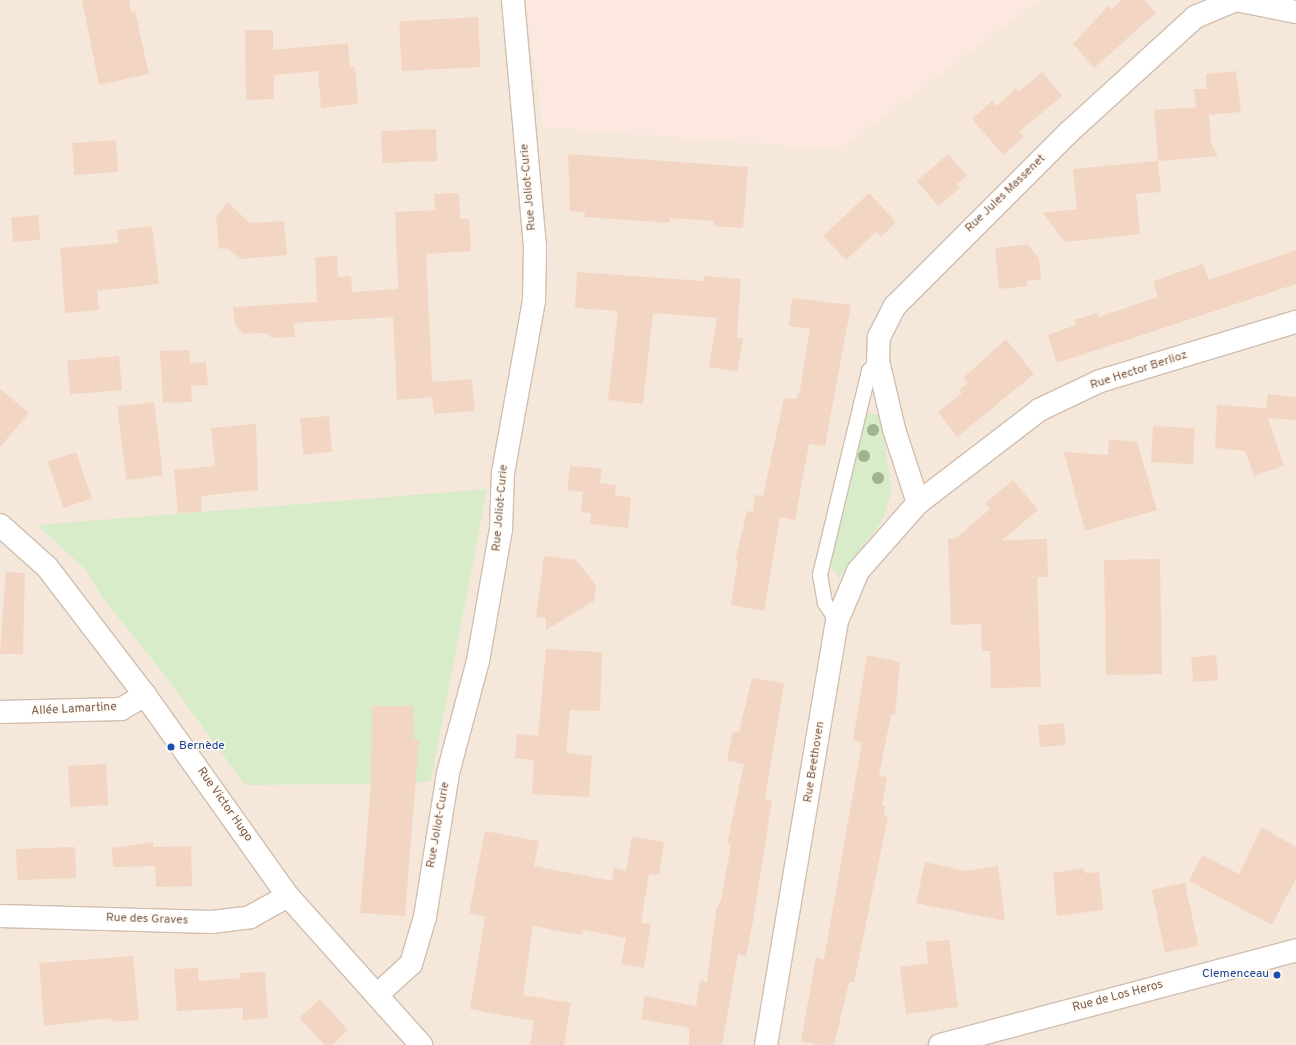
<!DOCTYPE html>
<meta charset="utf-8">
<style>
body{margin:0}
#map{position:relative;width:1296px;height:1045px;overflow:hidden;background:#fdf6ec;font-family:Overpass,sans-serif}
div>[style]{position:absolute}
.residential>*{inset:0;background:#f5e8da}
.commercial>*{inset:0;background:#fde8e0}
.green>*{inset:0;background:#d8ecc9}
.building>*{inset:0;background:#f3d5c3;transform-origin:0 0}
.roads{filter:drop-shadow(1px 0 #d1beb0) drop-shadow(-1px 0 #d1beb0) drop-shadow(0 1px #d1beb0) drop-shadow(0 -1px #d1beb0)}
.service>*{height:14px;margin:-7px;padding:0 7px;transform-origin:7px;border-radius:7px;background:#fff}
.minor>*{height:22px;margin:-11px;padding:0 11px;transform-origin:11px;border-radius:11px;background:#fff}
.tertiary>*{height:22px;margin:-11px;padding:0 11px;transform-origin:11px;border-radius:11px;background:#fff}
.trees>*{width:12px;height:12px;margin:-6px;border-radius:50%;background:#a0b28e}
.dots>*{width:11px;height:11px;translate:-50% -50%;box-sizing:border-box;border:2px solid #fffaf3;border-radius:50%}
span{translate:-50% -50%;white-space:nowrap;text-align:center;line-height:1.15;-webkit-text-stroke:3px #fffaf3;paint-order:stroke}
.street-label{font-size:12px;color:#7a5c4d}
.transit-label{font-size:12px;color:#164399}
.left{translate:0 -50%;text-align:left}
.right{translate:-100% -50%;text-align:right}
</style>
<div id="map">
<div class="residential">
<div style="clip-path:polygon(0 0,526px 0,544px 127px,839px 149px,1039px 0,1296px 0,1296px 1045px,0 1045px)"></div>
</div>
<div class="commercial">
<div style="clip-path:polygon(526px 0,1039px 0,839px 149px,544px 127px)"></div>
</div>
<div class="green">
<div style="clip-path:polygon(868px 413px,881px 416px,892px 491px,882px 521px,839px 577px,830px 566px,863px 421px)"></div>
<div style="clip-path:polygon(487px 489px,431px 781px,415px 783px,245px 785px,163px 673px,105px 601px,85px 569px,37px 525px)"></div>
</div>
<div class="building">
<div style="clip-path:polygon(82px 0,129px 0,131px 12px,135px 11px,149px 74px,99px 85px)"></div>
<div style="clip-path:polygon(1122px 0,1144px 0,1156px 13px,1094px 68px,1073px 44px,1108px 6px,1112px 9px)"></div>
<div style="left:478px;top:17px;width:50px;height:79px;rotate:87deg"></div>
<div style="clip-path:polygon(245px 30px,273px 30px,273px 50px,348px 43px,350px 67px,355px 67px,358px 104px,321px 108px,318px 71px,274px 75px,274px 99px,246px 100px)"></div>
<div style="clip-path:polygon(1236px 71px,1241px 112px,1209px 115px,1211px 143px,1218px 156px,1158px 161px,1161px 192px,1136px 194px,1140px 234px,1065px 242px,1043px 213px,1077px 209px,1073px 169px,1158px 161px,1154px 110px,1196px 107px,1194px 89px,1206px 89px,1206px 74px)"></div>
<div style="clip-path:polygon(1042px 72px,1062px 96px,1019px 132px,1024px 137px,1003px 155px,972px 119px,992px 101px,997px 106px,1016px 88px,1019px 91px)"></div>
<div style="left:436px;top:129px;width:32px;height:55px;rotate:88deg"></div>
<div style="left:116px;top:140px;width:32px;height:44px;rotate:86deg"></div>
<div style="clip-path:polygon(568px 154px,748px 167px,743px 228px,713px 226px,714px 221px,670px 218px,670px 223px,584px 217px,585px 212px,570px 211px)"></div>
<div style="clip-path:polygon(948px 154px,967px 176px,957px 184px,960px 188px,938px 206px,917px 181px)"></div>
<div style="clip-path:polygon(459px 193px,460px 219px,469px 219px,471px 251px,426px 254px,432px 382px,472px 379px,475px 411px,434px 414px,432px 397px,397px 400px,393px 317px,294px 323px,295px 337px,272px 338px,266px 333px,243px 334px,235px 325px,233px 307px,317px 302px,315px 257px,337px 256px,338px 277px,351px 276px,352px 292px,398px 289px,395px 212px,435px 210px,434px 194px)"></div>
<div style="clip-path:polygon(869px 193px,896px 222px,881px 237px,876px 232px,846px 260px,823px 236px)"></div>
<div style="clip-path:polygon(227px 202px,250px 223px,284px 221px,287px 255px,241px 259px,227px 248px,219px 249px,216px 218px)"></div>
<div style="left:38px;top:215px;width:25px;height:27px;rotate:85deg"></div>
<div style="clip-path:polygon(152px 226px,159px 284px,97px 291px,99px 310px,65px 313px,60px 248px,118px 243px,117px 230px)"></div>
<div style="clip-path:polygon(1027px 244px,1039px 258px,1041px 279px,1027px 281px,1027px 286px,999px 289px,995px 248px)"></div>
<div style="clip-path:polygon(1296px 250px,1296px 284px,1057px 363px,1048px 335px,1076px 325px,1074px 320px,1097px 313px,1099px 317px,1158px 297px,1153px 281px,1203px 264px,1209px 280px)"></div>
<div style="clip-path:polygon(577px 272px,704px 281px,704px 276px,741px 279px,737px 338px,743px 338px,737px 372px,709px 367px,717px 318px,653px 313px,643px 404px,608px 400px,618px 311px,575px 308px)"></div>
<div style="clip-path:polygon(792px 298px,851px 305px,825px 446px,809px 444px,795px 520px,780px 517px,764px 611px,731px 605px,738px 561px,735px 561px,747px 511px,753px 512px,755px 495px,763px 496px,784px 398px,796px 399px,800px 390px,810px 329px,789px 326px)"></div>
<div style="clip-path:polygon(1006px 339px,1034px 374px,957px 437px,938px 412px,962px 393px,959px 390px,968px 383px,963px 378px)"></div>
<div style="clip-path:polygon(189px 350px,190px 363px,206px 362px,208px 385px,191px 386px,192px 402px,163px 403px,160px 351px)"></div>
<div style="left:119px;top:356px;width:34px;height:52px;rotate:85deg"></div>
<div style="clip-path:polygon(0 389px,29px 413px,0 447px)"></div>
<div style="clip-path:polygon(1268px 394px,1296px 397px,1296px 420px,1268px 418px,1284px 466px,1254px 476px,1245px 451px,1215px 448px,1217px 405px,1265px 408px,1266px 412px)"></div>
<div style="left:154px;top:402px;width:74px;height:37px;rotate:83deg"></div>
<div style="left:329px;top:416px;width:36px;height:29px;rotate:85deg"></div>
<div style="clip-path:polygon(256px 424px,258px 490px,201px 496px,202px 512px,178px 513px,174px 470px,215px 466px,211px 428px)"></div>
<div style="left:1153px;top:426px;width:42px;height:36px;rotate:3deg"></div>
<div style="clip-path:polygon(1109px 439px,1137px 442px,1157px 510px,1085px 531px,1064px 452px,1108px 455px)"></div>
<div style="left:76px;top:452px;width:49px;height:30px;rotate:71deg"></div>
<div style="clip-path:polygon(570px 466px,602px 468px,600px 483px,616px 485px,615px 496px,631px 497px,628px 528px,590px 524px,591px 513px,581px 512px,583px 492px,567px 490px)"></div>
<div style="clip-path:polygon(1013px 480px,1038px 510px,1002px 540px,1047px 539px,1048px 577px,1037px 577px,1041px 687px,991px 688px,990px 651px,982px 651px,981px 624px,951px 625px,948px 539px,955px 539px,990px 509px,985px 503px)"></div>
<div style="clip-path:polygon(544px 556px,576px 560px,596px 585px,594px 601px,546px 630px,546px 618px,536px 617px)"></div>
<div style="left:1160px;top:559px;width:115px;height:56px;rotate:89deg"></div>
<div style="clip-path:polygon(6px 572px,25px 573px,23px 654px,0 654px)"></div>
<div style="clip-path:polygon(546px 649px,602px 652px,600px 711px,570px 710px,566px 753px,592px 756px,589px 797px,532px 794px,534px 760px,515px 758px,517px 734px,538px 736px)"></div>
<div style="clip-path:polygon(867px 655px,900px 662px,895px 715px,891px 714px,879px 776px,887px 777px,882px 805px,885px 806px,884px 816px,888px 817px,854px 982px,849px 982px,834px 1045px,820px 1045px,801px 1041px,816px 957px,824px 959px,862px 742px,853px 740px)"></div>
<div style="left:1216px;top:655px;width:25px;height:25px;rotate:85deg"></div>
<div style="clip-path:polygon(752px 678px,784px 683px,765px 799px,772px 800px,753px 921px,746px 956px,738px 954px,722px 1045px,689px 1045px,689px 1028px,641px 1019px,645px 996px,696px 1006px,700px 980px,707px 982px,716px 910px,721px 900px,731px 845px,727px 844px,744px 764px,727px 761px,733px 731px,739px 732px)"></div>
<div style="clip-path:polygon(372px 706px,413px 706px,414px 739px,419px 740px,405px 916px,360px 913px,371px 783px)"></div>
<div style="left:1064px;top:723px;width:22px;height:26px;rotate:85deg"></div>
<div style="left:106px;top:764px;width:41px;height:38px;rotate:87deg"></div>
<div style="clip-path:polygon(1262px 827px,1296px 847px,1296px 878px,1272px 925px,1189px 881px,1202px 855px,1239px 874px)"></div>
<div style="clip-path:polygon(485px 831px,539px 841px,534px 866px,612px 881px,614px 868px,626px 871px,632px 837px,664px 842px,659px 875px,649px 874px,641px 923px,651px 924px,644px 968px,621px 964px,626px 938px,583px 930px,582px 935px,533px 926px,523px 995px,571px 1003px,564px 1045px,530px 1045px,534px 1021px,470px 1009px,485px 916px,469px 913px)"></div>
<div style="clip-path:polygon(153px 842px,153px 847px,191px 846px,192px 886px,156px 887px,155px 866px,113px 867px,112px 848px)"></div>
<div style="left:75px;top:847px;width:31px;height:59px;rotate:88deg"></div>
<div style="clip-path:polygon(925px 862px,965px 871px,998px 866px,1005px 921px,916px 903px)"></div>
<div style="clip-path:polygon(1084px 868px,1085px 873px,1099px 872px,1103px 910px,1057px 916px,1053px 873px)"></div>
<div style="left:1185px;top:883px;width:64px;height:34px;rotate:78deg"></div>
<div style="clip-path:polygon(949px 940px,958px 1007px,906px 1014px,900px 967px,928px 963px,926px 942px)"></div>
<div style="clip-path:polygon(133px 956px,139px 1020px,112px 1022px,112px 1018px,44px 1026px,39px 963px)"></div>
<div style="clip-path:polygon(198px 968px,199px 981px,240px 978px,239px 973px,265px 972px,268px 1018px,243px 1020px,243px 1008px,177px 1011px,174px 969px)"></div>
<div style="clip-path:polygon(320px 999px,348px 1030px,332px 1045px,325px 1045px,299px 1018px)"></div>
</div>
<div class="roads">
<div class="service">
<div style="left:837px;top:621px;width:22px;rotate:-124deg"></div>
<div style="left:825px;top:603px;width:28px;rotate:-100deg"></div>
<div style="left:820px;top:575px;width:210px;rotate:-76.5deg"></div>
<div style="left:869px;top:371px;width:13px;rotate:-48deg"></div>
</div>
<div class="minor">
<div style="left:918px;top:503px;width:78px;rotate:-108deg"></div>
<div style="left:894px;top:429px;width:70px;rotate:-103.2deg"></div>
<div style="left:878px;top:361px;width:24px;rotate:-88deg"></div>
<div style="left:879px;top:337px;width:35px;rotate:-63deg"></div>
<div style="left:895px;top:306px;width:245px;rotate:-45deg"></div>
<div style="left:1068px;top:133px;width:172px;rotate:-42.4deg"></div>
<div style="left:1195px;top:17px;width:44px;rotate:-22.5deg"></div>
<div style="left:1236px;top:0;width:61px;rotate:11.3deg"></div>
<div style="left:0;top:712px;width:121px;rotate:-1.4deg"></div>
<div style="left:121px;top:709px;width:28px;rotate:-30deg"></div>
<div style="left:766px;top:1045px;width:430px;rotate:-80.5deg"></div>
<div style="left:837px;top:621px;width:54px;rotate:-67.2deg"></div>
<div style="left:858px;top:571px;width:91px;rotate:-48.6deg"></div>
<div style="left:918px;top:503px;width:153px;rotate:-37.5deg"></div>
<div style="left:1039px;top:410px;width:68px;rotate:-25.4deg"></div>
<div style="left:1100px;top:381px;width:205px;rotate:-16.8deg"></div>
</div>
<div class="tertiary">
<div style="left:0;top:525px;width:63px;rotate:41.8deg"></div>
<div style="left:47px;top:567px;width:161px;rotate:52.6deg"></div>
<div style="left:145px;top:695px;width:247px;rotate:54.6deg"></div>
<div style="left:288px;top:896px;width:200px;rotate:48.2deg"></div>
<div style="left:0;top:916px;width:212px;rotate:1.6deg"></div>
<div style="left:212px;top:922px;width:38px;rotate:-7deg"></div>
<div style="left:250px;top:917px;width:43px;rotate:-28.9deg"></div>
<div style="left:377px;top:995px;width:46px;rotate:-42.4deg"></div>
<div style="left:411px;top:964px;width:49px;rotate:-73.4deg"></div>
<div style="left:425px;top:917px;width:146px;rotate:-80.9deg"></div>
<div style="left:448px;top:773px;width:116px;rotate:-75deg"></div>
<div style="left:478px;top:661px;width:134px;rotate:-80.1deg"></div>
<div style="left:501px;top:529px;width:56px;rotate:-88deg"></div>
<div style="left:503px;top:473px;width:175px;rotate:-79.8deg"></div>
<div style="left:534px;top:301px;width:54px;rotate:-88.9deg"></div>
<div style="left:535px;top:247px;width:248px;rotate:-95.1deg"></div>
<div style="left:940px;top:1045px;width:368px;rotate:-14.9deg"></div>
</div>
</div>
<div class="trees">
<div style="left:873px;top:430px"></div>
<div style="left:864px;top:456px"></div>
<div style="left:878px;top:478px"></div>
</div>
<div class="dots">
<div style="left:171px;top:747px;background:#1a4fb4"></div>
<div style="left:1277px;top:975px;background:#1a4fb4"></div>
</div>
<div class="street-label">
<span style="left:529px;top:187px;rotate:-95deg">Rue Joliot-Curie</span>
<span style="left:1006px;top:194px;rotate:-44deg">Rue Jules Massenet</span>
<span style="left:1139px;top:371px;rotate:-18deg">Rue Hector Berlioz</span>
<span style="left:501px;top:508px;rotate:-85deg">Rue Joliot-Curie</span>
<span style="left:74px;top:710px;rotate:-3deg">Allée Lamartine</span>
<span style="left:815px;top:762px;rotate:-81deg">Rue Beethoven</span>
<span style="left:224px;top:805px;rotate:55deg">Rue Victor Hugo</span>
<span style="left:439px;top:825px;rotate:-80deg">Rue Joliot-Curie</span>
<span style="left:147px;top:920px;rotate:2deg">Rue des Graves</span>
<span style="left:1118px;top:997px;rotate:-15deg">Rue de Los Heros</span>
</div>
<div class="transit-label">
<span class="left" style="left:179px;top:747px">Bernède</span>
<span class="right" style="left:1269px;top:975px">Clemenceau</span>
</div>
</div>
